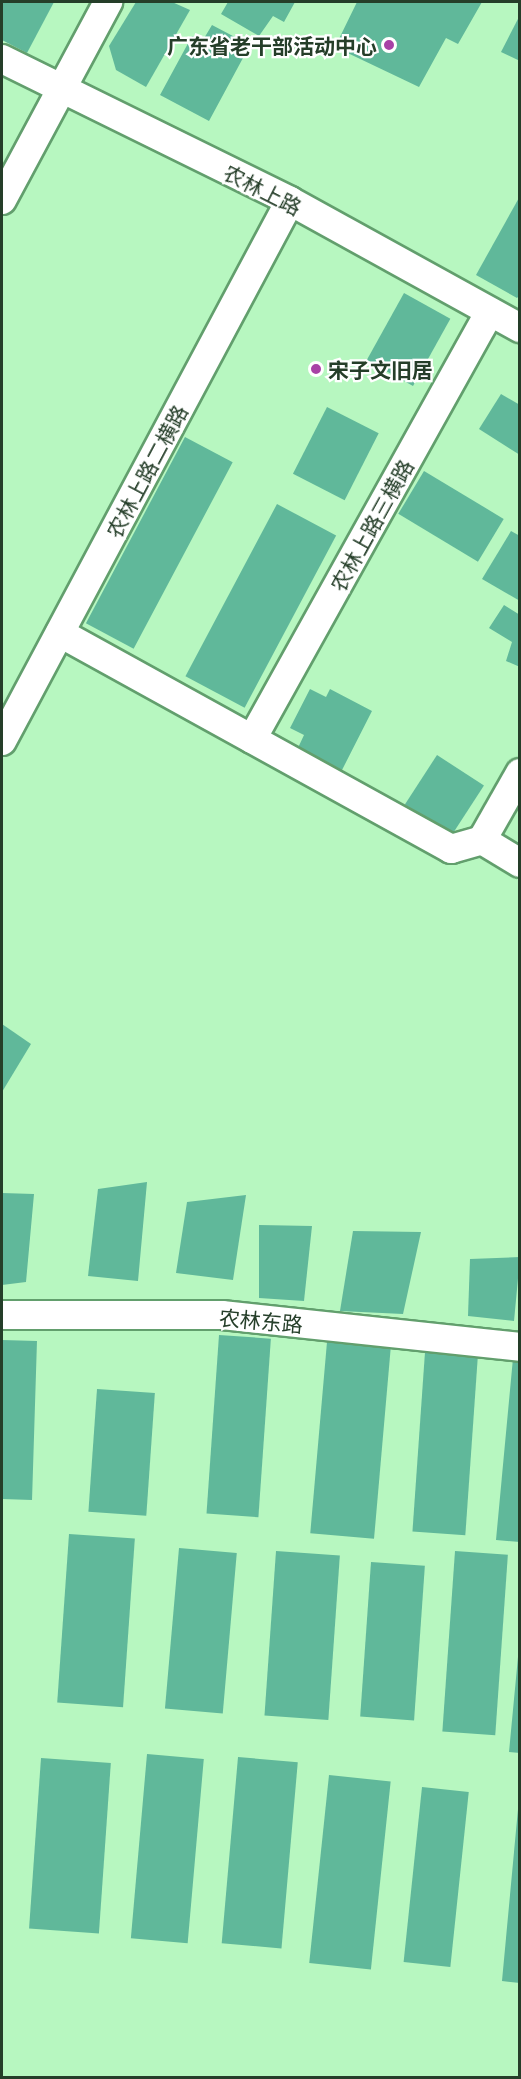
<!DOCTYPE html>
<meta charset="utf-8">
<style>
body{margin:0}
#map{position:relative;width:521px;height:2079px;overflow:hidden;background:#b7f7c0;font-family:"Playfair Display","Noto Sans SC",serif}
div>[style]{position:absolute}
.building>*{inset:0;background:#60b89a;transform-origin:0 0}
.roads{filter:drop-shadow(2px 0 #629f6d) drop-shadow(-2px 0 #629f6d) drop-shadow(0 2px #629f6d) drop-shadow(0 -2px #629f6d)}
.minor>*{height:28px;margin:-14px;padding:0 14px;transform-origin:14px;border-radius:14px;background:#fff}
.dots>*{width:16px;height:16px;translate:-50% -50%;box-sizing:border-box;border:3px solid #fff;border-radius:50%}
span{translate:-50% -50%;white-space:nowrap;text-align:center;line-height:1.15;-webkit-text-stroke:4.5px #fff;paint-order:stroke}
.poi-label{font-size:21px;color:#253e29;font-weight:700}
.right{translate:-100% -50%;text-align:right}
.left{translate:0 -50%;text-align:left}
.street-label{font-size:21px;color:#253e29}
.frame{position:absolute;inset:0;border:3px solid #253e29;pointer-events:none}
</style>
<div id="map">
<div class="building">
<div style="clip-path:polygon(2px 2px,54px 2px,27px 53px,2px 40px)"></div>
<div style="clip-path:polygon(136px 2px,172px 2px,190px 10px,146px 87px,116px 70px,109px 46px)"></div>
<div style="clip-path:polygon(228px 2px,295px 2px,284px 22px,273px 16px,259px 36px,221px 14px)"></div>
<div style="clip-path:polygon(357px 2px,482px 2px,458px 44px,446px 38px,419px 87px,335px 47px)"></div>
<div style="clip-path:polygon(520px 15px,520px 61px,501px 52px)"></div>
<div style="clip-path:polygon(212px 25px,250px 45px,209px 121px,160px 95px,192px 36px,203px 40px)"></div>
<div style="clip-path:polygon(520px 196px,520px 295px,517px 298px,476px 275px)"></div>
<div style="left:404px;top:293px;width:53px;height:77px;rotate:29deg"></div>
<div style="clip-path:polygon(501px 394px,520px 405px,520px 455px,479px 429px)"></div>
<div style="left:327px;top:407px;width:58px;height:75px;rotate:27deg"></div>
<div style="left:185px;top:437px;width:54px;height:211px;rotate:28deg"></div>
<div style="left:424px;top:471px;width:93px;height:50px;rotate:31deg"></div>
<div style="left:277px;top:504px;width:67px;height:195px;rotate:28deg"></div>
<div style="clip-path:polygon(511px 531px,520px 536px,520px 601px,482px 579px)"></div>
<div style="clip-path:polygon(504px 605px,520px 615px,520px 667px,506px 661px,512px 642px,489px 628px)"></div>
<div style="clip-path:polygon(310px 689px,326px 697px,330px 689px,372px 711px,341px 772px,297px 750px,304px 735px,290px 728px)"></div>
<div style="left:437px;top:755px;width:56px;height:59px;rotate:33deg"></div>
<div style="clip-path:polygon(2px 1024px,31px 1044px,2px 1092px)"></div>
<div style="clip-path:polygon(147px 1182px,138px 1281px,88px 1276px,98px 1189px)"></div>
<div style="clip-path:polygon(2px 1193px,34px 1194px,26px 1282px,2px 1285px)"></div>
<div style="clip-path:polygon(246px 1195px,233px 1280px,176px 1273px,187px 1202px)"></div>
<div style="clip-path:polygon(259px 1225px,312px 1226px,304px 1301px,259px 1298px)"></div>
<div style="clip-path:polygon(353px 1231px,421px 1232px,403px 1314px,340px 1311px)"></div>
<div style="clip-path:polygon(520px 1257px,514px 1321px,468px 1316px,470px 1259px)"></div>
<div style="left:219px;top:1335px;width:52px;height:179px;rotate:4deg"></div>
<div style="clip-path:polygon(2px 1340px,37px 1341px,32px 1500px,2px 1499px)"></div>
<div style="left:327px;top:1342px;width:64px;height:192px;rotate:5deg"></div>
<div style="left:425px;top:1352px;width:53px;height:180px;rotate:4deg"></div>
<div style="clip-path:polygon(513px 1358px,520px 1358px,520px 1542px,496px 1540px)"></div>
<div style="left:97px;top:1389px;width:58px;height:123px;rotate:4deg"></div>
<div style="left:69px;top:1534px;width:66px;height:169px;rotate:4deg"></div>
<div style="left:179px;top:1548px;width:58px;height:161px;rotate:5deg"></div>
<div style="left:276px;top:1551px;width:64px;height:165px;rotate:4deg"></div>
<div style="left:455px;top:1551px;width:53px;height:181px;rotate:4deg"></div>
<div style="left:371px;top:1562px;width:54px;height:155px;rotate:4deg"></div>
<div style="clip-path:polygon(518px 1657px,520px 1657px,520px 1753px,509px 1752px)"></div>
<div style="left:147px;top:1754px;width:57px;height:185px;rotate:5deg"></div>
<div style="left:238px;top:1757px;width:60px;height:187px;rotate:5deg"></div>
<div style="left:41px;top:1758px;width:70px;height:171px;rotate:4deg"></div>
<div style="left:329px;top:1775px;width:62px;height:189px;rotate:6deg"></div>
<div style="left:422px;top:1787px;width:47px;height:176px;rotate:6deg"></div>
<div style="clip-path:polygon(518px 1809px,520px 1809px,520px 1983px,502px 1981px)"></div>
</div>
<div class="roads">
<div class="minor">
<div style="left:2px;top:59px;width:321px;rotate:26.2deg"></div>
<div style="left:290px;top:201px;width:263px;rotate:28.9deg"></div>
<div style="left:2px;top:200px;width:225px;rotate:-61.8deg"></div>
<div style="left:60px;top:633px;width:447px;rotate:28.9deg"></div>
<div style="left:451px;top:849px;width:32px;rotate:-16deg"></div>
<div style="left:482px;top:840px;width:44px;rotate:31.2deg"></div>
<div style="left:252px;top:739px;width:489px;rotate:-60.9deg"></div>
<div style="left:2px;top:741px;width:612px;rotate:-61.93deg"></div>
<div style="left:482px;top:840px;width:77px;rotate:-60.4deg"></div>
<div style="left:2px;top:1315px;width:220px"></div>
<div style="left:222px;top:1315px;width:300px;rotate:6.1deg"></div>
</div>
</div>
<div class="dots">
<div style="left:389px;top:45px;background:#a842a6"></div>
<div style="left:316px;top:369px;background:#a842a6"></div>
</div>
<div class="poi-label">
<span class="right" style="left:377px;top:45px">广东省老干部活动中心</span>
<span class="left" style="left:328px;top:369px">宋子文旧居</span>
</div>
<div class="street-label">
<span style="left:263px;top:189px;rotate:27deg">农林上路</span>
<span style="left:146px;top:471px;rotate:-62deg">农林上路二横路</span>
<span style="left:371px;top:525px;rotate:-61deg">农林上路三横路</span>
<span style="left:261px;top:1320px;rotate:5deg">农林东路</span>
</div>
<div class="frame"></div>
</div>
